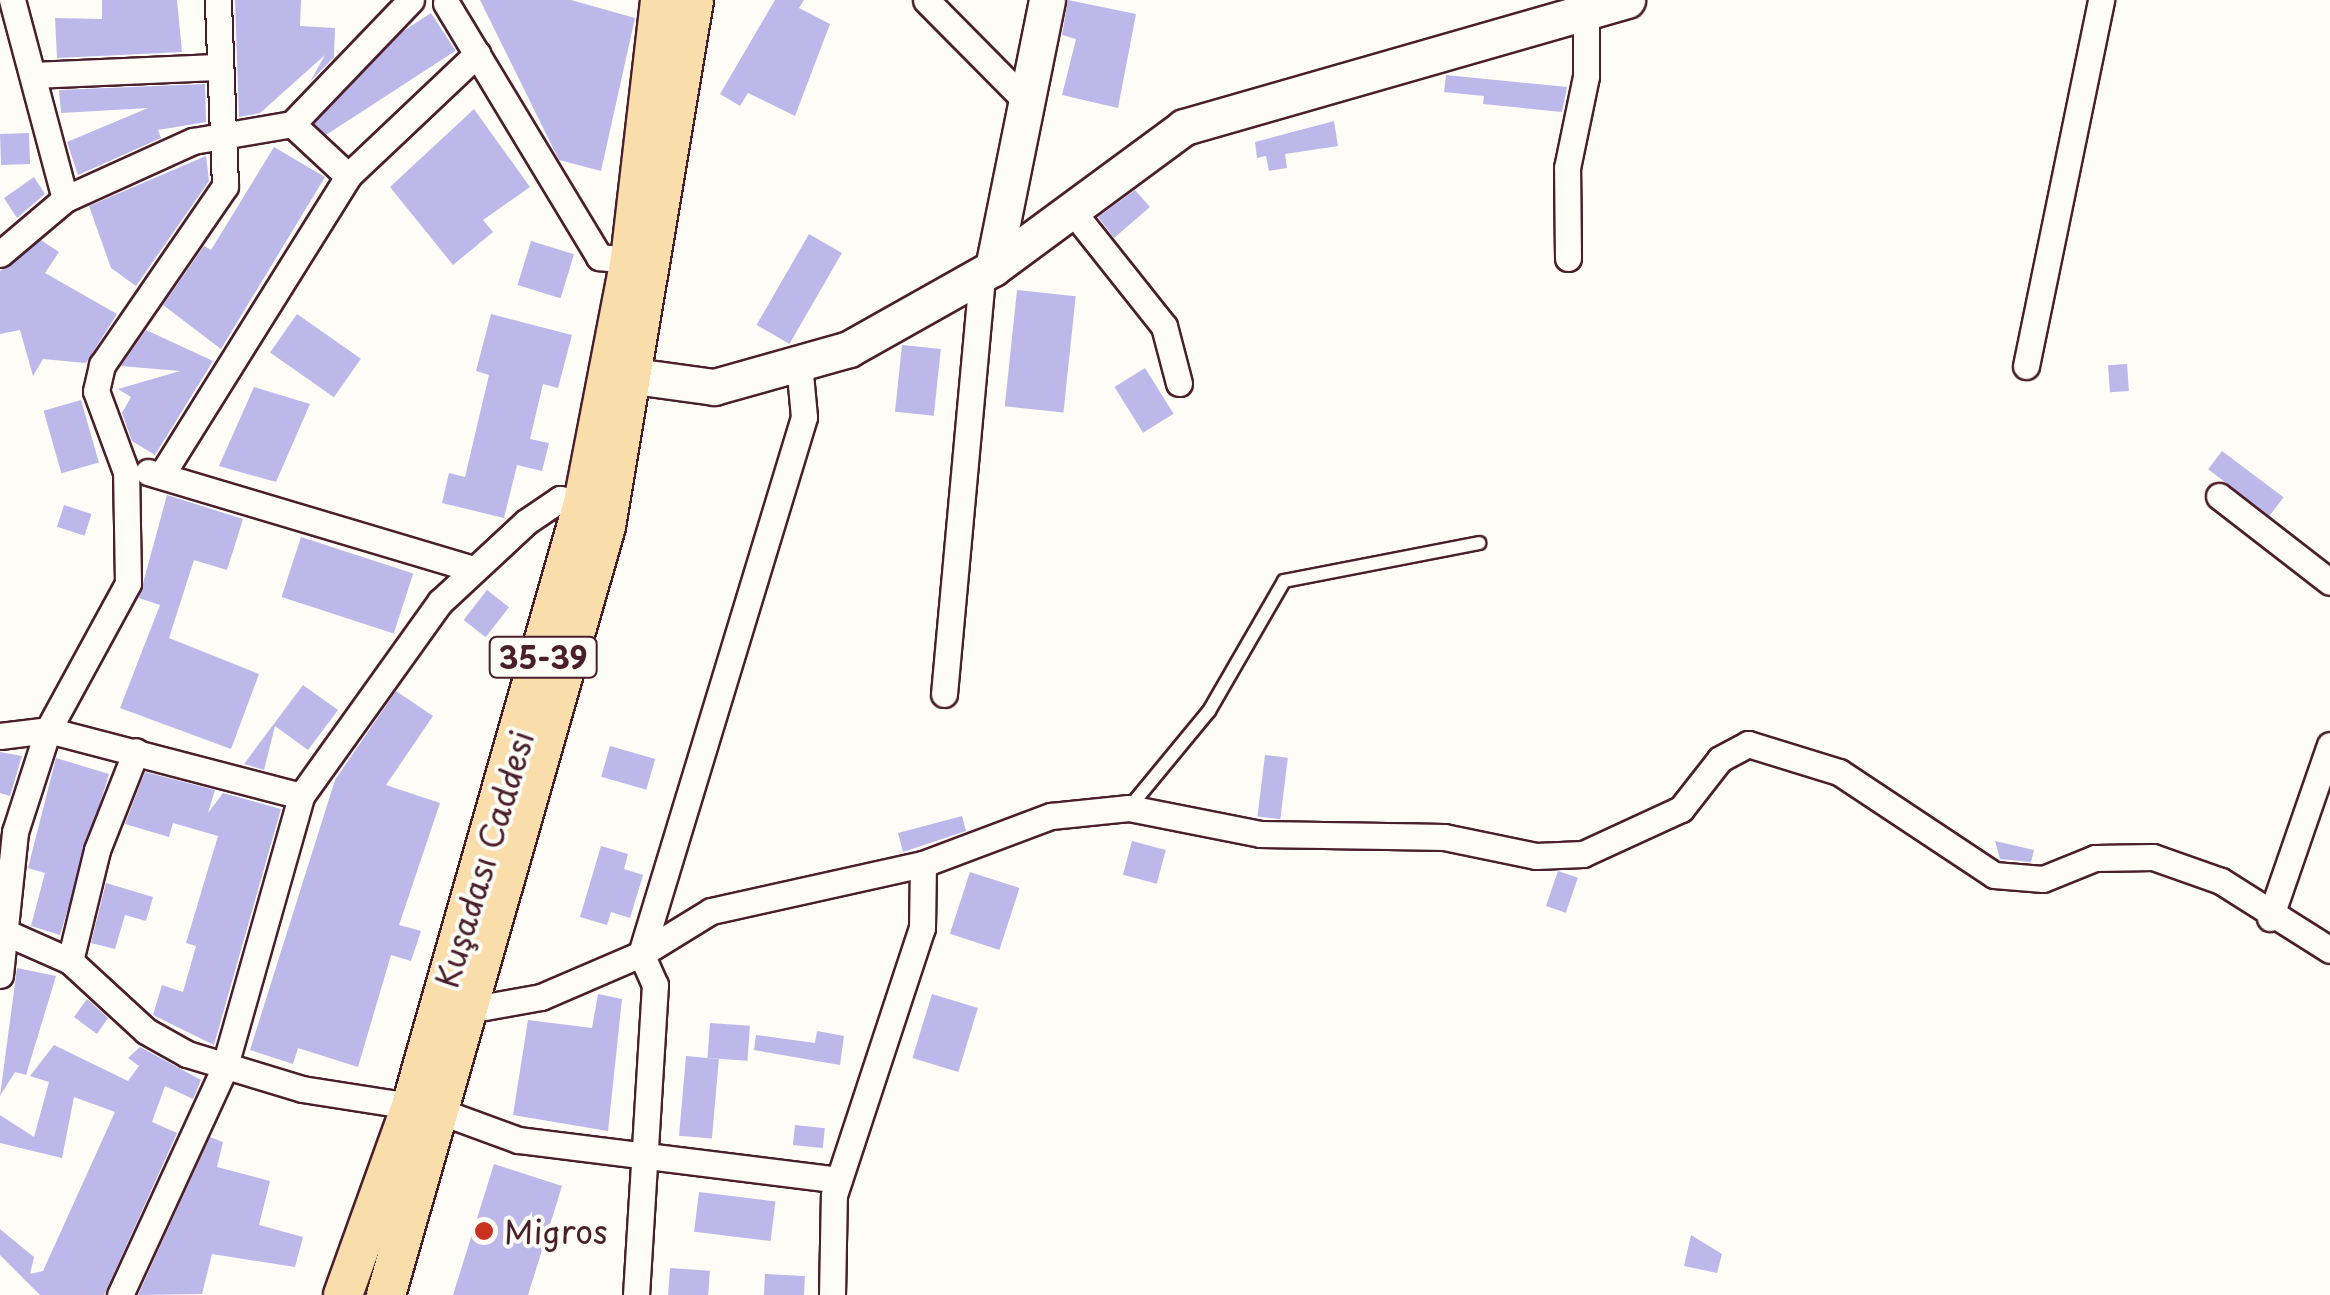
<!DOCTYPE html>
<meta charset="utf-8">
<style>
body{margin:0}
#map{position:relative;width:2330px;height:1295px;overflow:hidden;background:#fdfcf7;font-family:"Playpen Sans",sans-serif}
div>[style]{position:absolute}
.building>*{inset:0;background:#bcb8ea;transform-origin:0 0}
.roads{filter:drop-shadow(2px 0 #4a1f2b) drop-shadow(-2px 0 #4a1f2b) drop-shadow(0 2px #4a1f2b) drop-shadow(0 -2px #4a1f2b)}
.lane>*{height:12px;margin:-6px;padding:0 6px;transform-origin:6px;border-radius:6px;background:#fdfcf7}
.street>*{height:25px;margin:-12.5px;padding:0 12.5px;transform-origin:12.5px;border-radius:12.5px;background:#fdfcf7}
.secondary>*{height:35px;margin:-17.5px;padding:0 17.5px;transform-origin:17.5px;border-radius:17.5px;background:#fdfcf7}
.primary>*{height:38px;margin:-19px;padding:0 19px;transform-origin:19px;border-radius:19px;background:#f9deab}
.dots>*{width:28px;height:28px;translate:-50% -50%;box-sizing:border-box;border:5px solid #fdfcf7;border-radius:50%}
span{translate:-50% -50%;white-space:nowrap;text-align:center;line-height:1.15;-webkit-text-stroke:8px #fdfcf7;paint-order:stroke}
.shield-label span{padding:2px 8px;background:#fdfcf7;border:2px solid;border-radius:8px;-webkit-text-stroke-width:0}
.shield-label{font-size:30px;color:#4a1f2b;font-weight:700}
.street-label{font-size:32px;color:#4a1f2b}
.poi-label{font-size:32px;color:#4a1f2b}
.left{translate:0 -50%;text-align:left}
</style>
<div id="map">
<div class="building">
<div style="clip-path:polygon(102px 0,177px 0,182px 52px,57px 58px,55px 18px,102px 19px)"></div>
<div style="clip-path:polygon(235px 0,301px 0,300px 26px,335px 28px,334px 57px,310px 82px,325px 55px,260px 113px,239px 117px)"></div>
<div style="clip-path:polygon(480px 0,571px 0,635px 18px,601px 171px,559px 160px)"></div>
<div style="clip-path:polygon(775px 0,804px 0,799px 8px,830px 24px,795px 116px,748px 93px,740px 106px,720px 94px)"></div>
<div style="clip-path:polygon(1068px 0,1136px 14px,1118px 108px,1062px 95px,1076px 39px,1062px 35px)"></div>
<div style="left:431px;top:13px;width:45px;height:160px;rotate:57deg"></div>
<div style="clip-path:polygon(1446px 75px,1567px 87px,1562px 112px,1483px 104px,1484px 96px,1444px 92px)"></div>
<div style="clip-path:polygon(205px 84px,206px 122px,158px 130px,161px 138px,78px 175px,67px 142px,148px 108px,61px 113px,59px 90px)"></div>
<div style="clip-path:polygon(474px 109px,530px 187px,483px 220px,493px 232px,453px 265px,390px 187px)"></div>
<div style="clip-path:polygon(1334px 121px,1338px 146px,1285px 154px,1287px 168px,1269px 171px,1266px 156px,1257px 158px,1255px 142px)"></div>
<div style="left:29px;top:133px;width:31px;height:29px;rotate:88deg"></div>
<div style="clip-path:polygon(274px 147px,325px 177px,221px 349px,163px 305px,204px 246px,211px 250px)"></div>
<div style="clip-path:polygon(206px 156px,209px 181px,136px 286px,111px 268px,89px 206px)"></div>
<div style="clip-path:polygon(34px 177px,45px 194px,17px 218px,4px 198px)"></div>
<div style="clip-path:polygon(1135px 190px,1150px 207px,1114px 238px,1098px 217px)"></div>
<div style="left:809px;top:234px;width:38px;height:105px;rotate:30deg"></div>
<div style="clip-path:polygon(41px 240px,59px 252px,45px 273px,117px 314px,86px 363px,43px 359px,33px 376px,20px 330px,0 334px,0 271px)"></div>
<div style="left:531px;top:241px;width:45px;height:46px;rotate:17deg"></div>
<div style="left:1017px;top:290px;width:59px;height:117px;rotate:6deg"></div>
<div style="left:297px;top:314px;width:78px;height:47px;rotate:35deg"></div>
<div style="clip-path:polygon(491px 314px,572px 335px,558px 388px,543px 384px,530px 439px,549px 443px,542px 471px,517px 465px,504px 518px,442px 503px,449px 473px,465px 477px,489px 375px,476px 371px)"></div>
<div style="clip-path:polygon(146px 330px,213px 361px,155px 455px,132px 441px,122px 413px,131px 397px,118px 389px,180px 371px,121px 366px)"></div>
<div style="left:902px;top:345px;width:39px;height:67px;rotate:6deg"></div>
<div style="left:2127px;top:364px;width:27px;height:19px;rotate:86deg"></div>
<div style="left:1145px;top:368px;width:54px;height:36px;rotate:58deg"></div>
<div style="clip-path:polygon(254px 387px,310px 404px,276px 482px,219px 466px)"></div>
<div style="left:81px;top:400px;width:65px;height:39px;rotate:74deg"></div>
<div style="left:2222px;top:451px;width:77px;height:23px;rotate:37deg"></div>
<div style="clip-path:polygon(167px 495px,243px 519px,227px 570px,194px 560px,169px 638px,259px 674px,231px 749px,120px 708px,160px 605px,139px 598px)"></div>
<div style="left:64px;top:505px;width:29px;height:23px;rotate:18deg"></div>
<div style="left:301px;top:537px;width:118px;height:63px;rotate:18deg"></div>
<div style="left:487px;top:590px;width:28px;height:38px;rotate:38deg"></div>
<div style="clip-path:polygon(303px 685px,338px 710px,308px 750px,275px 726px,264px 770px,244px 764px)"></div>
<div style="clip-path:polygon(396px 691px,433px 716px,386px 785px,440px 803px,399px 925px,421px 931px,411px 961px,391px 955px,358px 1067px,298px 1048px,293px 1064px,250px 1050px,335px 780px)"></div>
<div style="left:610px;top:746px;width:47px;height:32px;rotate:16deg"></div>
<div style="clip-path:polygon(0 752px,22px 756px,10px 796px,0 793px)"></div>
<div style="left:1265px;top:755px;width:23px;height:62px;rotate:7deg"></div>
<div style="clip-path:polygon(56px 758px,109px 774px,60px 935px,31px 926px,45px 873px,28px 868px)"></div>
<div style="clip-path:polygon(145px 772px,215px 790px,208px 813px,223px 793px,281px 809px,214px 1045px,153px 1015px,162px 985px,183px 992px,196px 946px,186px 943px,218px 836px,173px 823px,169px 837px,125px 824px)"></div>
<div style="clip-path:polygon(962px 816px,966px 831px,903px 852px,898px 833px)"></div>
<div style="left:1132px;top:841px;width:35px;height:35px;rotate:15deg"></div>
<div style="clip-path:polygon(1995px 841px,2034px 850px,2031px 862px,2000px 859px)"></div>
<div style="clip-path:polygon(601px 846px,628px 854px,624px 869px,643px 875px,630px 918px,611px 912px,607px 925px,580px 917px)"></div>
<div style="left:1558px;top:871px;width:21px;height:37px;rotate:19deg"></div>
<div style="left:970px;top:872px;width:52px;height:65px;rotate:18deg"></div>
<div style="clip-path:polygon(106px 883px,153px 897px,146px 921px,125px 915px,115px 949px,91px 943px)"></div>
<div style="clip-path:polygon(17px 968px,56px 976px,26px 1075px,15px 1072px,0 1096px)"></div>
<div style="clip-path:polygon(598px 994px,622px 999px,608px 1131px,513px 1115px,528px 1020px,592px 1028px)"></div>
<div style="left:932px;top:994px;width:48px;height:67px;rotate:17deg"></div>
<div style="clip-path:polygon(87px 999px,108px 1018px,97px 1034px,74px 1017px)"></div>
<div style="left:710px;top:1023px;width:40px;height:35px;rotate:4deg"></div>
<div style="clip-path:polygon(817px 1031px,844px 1036px,840px 1065px,754px 1050px,756px 1035px,815px 1043px)"></div>
<div style="clip-path:polygon(54px 1045px,128px 1081px,139px 1066px,128px 1058px,140px 1047px,201px 1080px,193px 1099px,165px 1086px,152px 1122px,177px 1133px,104px 1295px,40px 1295px,0 1255px,0 1229px,34px 1257px,30px 1274px,43px 1271px,115px 1112px,74px 1097px,62px 1158px,0 1143px,0 1115px,34px 1137px,49px 1082px,30px 1076px)"></div>
<div style="left:686px;top:1056px;width:33px;height:80px;rotate:5deg"></div>
<div style="left:795px;top:1125px;width:30px;height:20px;rotate:6deg"></div>
<div style="clip-path:polygon(210px 1137px,223px 1142px,217px 1167px,270px 1181px,259px 1225px,303px 1237px,295px 1267px,212px 1254px,202px 1294px,138px 1295px)"></div>
<div style="clip-path:polygon(494px 1164px,562px 1186px,528px 1295px,453px 1295px)"></div>
<div style="left:699px;top:1192px;width:77px;height:40px;rotate:7deg"></div>
<div style="clip-path:polygon(1691px 1235px,1722px 1254px,1717px 1273px,1684px 1266px)"></div>
<div style="left:670px;top:1268px;width:40px;height:27px;rotate:4deg"></div>
<div style="left:765px;top:1274px;width:40px;height:21px;rotate:3deg"></div>
</div>
<div class="roads">
<div class="lane">
<div style="left:1129px;top:808px;width:126px;rotate:-50.5deg"></div>
<div style="left:1209px;top:711px;width:150px;rotate:-60deg"></div>
<div style="left:1284px;top:581px;width:199px;rotate:-11deg"></div>
</div>
<div class="street">
<div style="left:926px;top:0;width:144px;rotate:45.3deg"></div>
<div style="left:446px;top:3px;width:297px;rotate:58.9deg"></div>
<div style="left:599px;top:257px;width:31px;rotate:6deg"></div>
<div style="left:34px;top:75px;width:181px;rotate:-2.5deg"></div>
<div style="left:348px;top:176px;width:178px;rotate:-43.4deg"></div>
<div style="left:65px;top:199px;width:141px;rotate:-24.4deg"></div>
<div style="left:193px;top:141px;width:100px;rotate:-9.7deg"></div>
<div style="left:292px;top:124px;width:172px;rotate:-46.2deg"></div>
<div style="left:1070px;top:208px;width:151px;rotate:51.5deg"></div>
<div style="left:1164px;top:326px;width:59px;rotate:75.3deg"></div>
<div style="left:0;top:254px;width:85px;rotate:-40.2deg"></div>
<div style="left:65px;top:199px;width:206px;rotate:-104.9deg"></div>
<div style="left:1568px;top:258px;width:90px;rotate:-90.6deg"></div>
<div style="left:1567px;top:168px;width:94px;rotate:-78.3deg"></div>
<div style="left:1586px;top:76px;width:66px;rotate:-90deg"></div>
<div style="left:2026px;top:366px;width:374px;rotate:-78.4deg"></div>
<div style="left:164px;top:471px;width:348px;rotate:-58deg"></div>
<div style="left:348px;top:176px;width:76px;rotate:-137.1deg"></div>
<div style="left:148px;top:472px;width:339px;rotate:16.6deg"></div>
<div style="left:2219px;top:496px;width:140px;rotate:37.8deg"></div>
<div style="left:944px;top:694px;width:422px;rotate:-84.8deg"></div>
<div style="left:0;top:736px;width:48px;rotate:-7.1deg"></div>
<div style="left:48px;top:730px;width:261px;rotate:14.6deg"></div>
<div style="left:2270px;top:918px;width:183px;rotate:-70.9deg"></div>
<div style="left:0;top:930px;width:77px;rotate:23.9deg"></div>
<div style="left:70px;top:961px;width:103px;rotate:42.6deg"></div>
<div style="left:146px;top:1031px;width:47px;rotate:29.3deg"></div>
<div style="left:187px;top:1054px;width:120px;rotate:16.9deg"></div>
<div style="left:302px;top:1089px;width:110px;rotate:8.9deg"></div>
<div style="left:70px;top:961px;width:114px;rotate:-76.3deg"></div>
<div style="left:97px;top:850px;width:106px;rotate:-68.5deg"></div>
<div style="left:0;top:975px;width:144px;rotate:-84deg"></div>
<div style="left:15px;top:832px;width:107px;rotate:-72.1deg"></div>
<div style="left:48px;top:730px;width:167px;rotate:-61.4deg"></div>
<div style="left:128px;top:583px;width:111px;rotate:-91deg"></div>
<div style="left:126px;top:472px;width:86px;rotate:-110.3deg"></div>
<div style="left:96px;top:391px;width:27px;rotate:-77deg"></div>
<div style="left:102px;top:365px;width:217px;rotate:-55.5deg"></div>
<div style="left:225px;top:186px;width:186px;rotate:-92.2deg"></div>
<div style="left:474px;top:1009px;width:68px;rotate:-10.2deg"></div>
<div style="left:541px;top:997px;width:109px;rotate:-23.3deg"></div>
<div style="left:641px;top:954px;width:82px;rotate:-31.6deg"></div>
<div style="left:711px;top:911px;width:217px;rotate:-12.5deg"></div>
<div style="left:923px;top:864px;width:137px;rotate:-20.6deg"></div>
<div style="left:1051px;top:816px;width:78px;rotate:-5.9deg"></div>
<div style="left:1129px;top:808px;width:134px;rotate:11.2deg"></div>
<div style="left:1260px;top:834px;width:184px;rotate:0.9deg"></div>
<div style="left:1444px;top:837px;width:94px;rotate:11.7deg"></div>
<div style="left:1536px;top:856px;width:47px;rotate:-2.4deg"></div>
<div style="left:1583px;top:854px;width:108px;rotate:-24.7deg"></div>
<div style="left:1681px;top:809px;width:63px;rotate:-52deg"></div>
<div style="left:1720px;top:759px;width:32px;rotate:-28deg"></div>
<div style="left:1748px;top:744px;width:95px;rotate:17.1deg"></div>
<div style="left:1839px;top:772px;width:186px;rotate:33.6deg"></div>
<div style="left:1994px;top:875px;width:49px;rotate:4.7deg"></div>
<div style="left:2043px;top:879px;width:56px;rotate:-22deg"></div>
<div style="left:2095px;top:858px;width:58px;rotate:-1deg"></div>
<div style="left:2153px;top:857px;width:72px;rotate:19.4deg"></div>
<div style="left:2221px;top:881px;width:129px;rotate:32.3deg"></div>
<div style="left:442px;top:1112px;width:81px;rotate:20.2deg"></div>
<div style="left:518px;top:1140px;width:323px;rotate:7.1deg"></div>
<div style="left:120px;top:1295px;width:249px;rotate:-65.3deg"></div>
<div style="left:224px;top:1069px;width:284px;rotate:-74.2deg"></div>
<div style="left:301px;top:796px;width:239px;rotate:-54.4deg"></div>
<div style="left:440px;top:602px;width:117px;rotate:-42.9deg"></div>
<div style="left:526px;top:522px;width:41px;rotate:-34.1deg"></div>
<div style="left:560px;top:499px;width:23px;rotate:10deg"></div>
<div style="left:636px;top:1295px;width:311px;rotate:-86.5deg"></div>
<div style="left:655px;top:985px;width:34px;rotate:-114deg"></div>
<div style="left:641px;top:954px;width:561px;rotate:-73.11deg"></div>
<div style="left:804px;top:417px;width:54px;rotate:-95.3deg"></div>
<div style="left:832px;top:1295px;width:100px;rotate:-88.9deg"></div>
<div style="left:834px;top:1195px;width:281px;rotate:-71.8deg"></div>
<div style="left:922px;top:928px;width:64px;rotate:-89.1deg"></div>
</div>
<div class="secondary">
<div style="left:993px;top:268px;width:273px;rotate:-78.6deg"></div>
<div style="left:634px;top:376px;width:81px;rotate:7.8deg"></div>
<div style="left:714px;top:387px;width:140px;rotate:-15.7deg"></div>
<div style="left:849px;top:349px;width:165px;rotate:-29.4deg"></div>
<div style="left:993px;top:268px;width:237px;rotate:-36.4deg"></div>
<div style="left:1184px;top:127px;width:461px;rotate:-16deg"></div>
</div>
<div class="primary">
<div style="left:343px;top:1295px;width:201px;rotate:-70.2deg"></div>
<div style="left:411px;top:1106px;width:627px;rotate:-74.08deg"></div>
<div style="left:583px;top:503px;width:248px;rotate:-79.1deg"></div>
<div style="left:630px;top:260px;width:262px;rotate:-83.4deg"></div>
<div style="left:386px;top:1295px;width:800px;rotate:-74.03deg"></div>
<div style="left:606px;top:526px;width:533px;rotate:-80.5deg"></div>
</div>
</div>
<div class="dots">
<div style="left:484px;top:1231px;background:#c8321e"></div>
</div>
<div class="shield-label">
<span style="left:543px;top:657px">35-39</span>
</div>
<div class="street-label">
<span style="left:484px;top:859px;rotate:-73deg">Kuşadası Caddesi</span>
</div>
<div class="poi-label">
<span class="left" style="left:504px;top:1231px">Migros</span>
</div>
</div>
